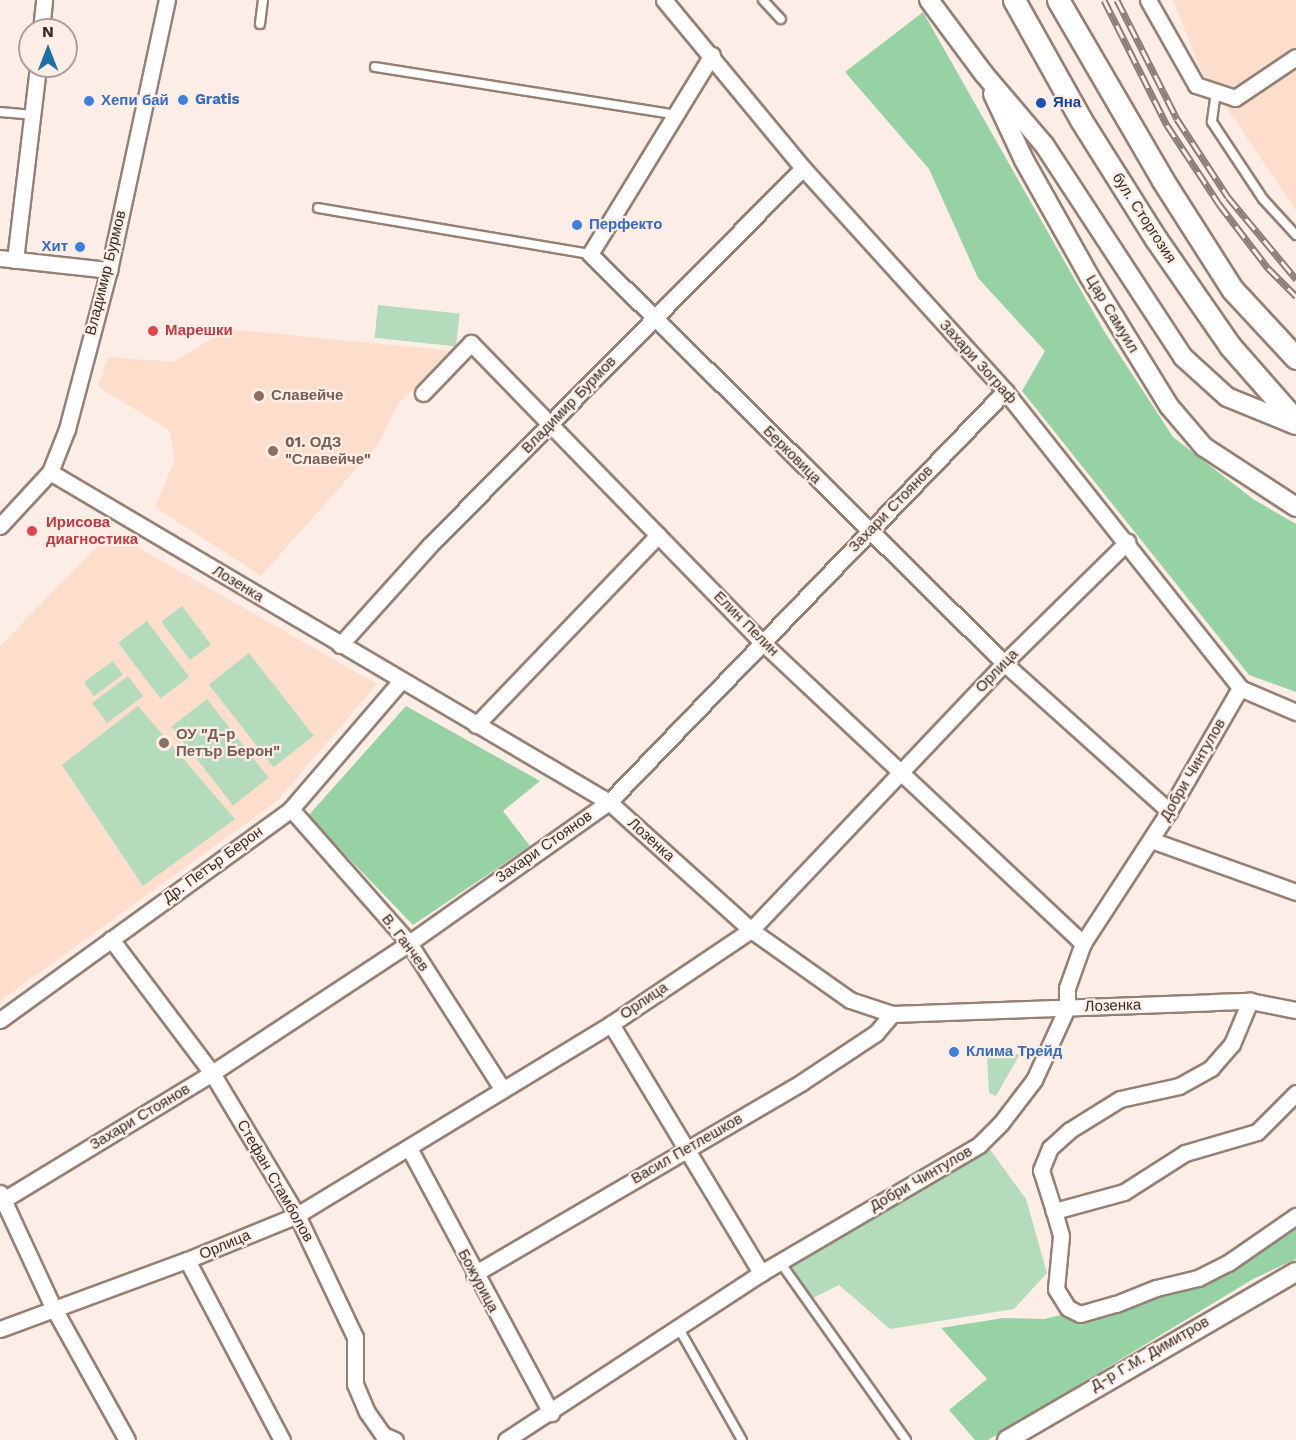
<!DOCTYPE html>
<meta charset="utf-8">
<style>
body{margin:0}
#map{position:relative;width:1296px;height:1440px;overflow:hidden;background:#fceee6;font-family:"Work Sans",sans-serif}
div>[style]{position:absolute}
.built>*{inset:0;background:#fddecc}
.green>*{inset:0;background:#b3dbbc;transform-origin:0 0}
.forest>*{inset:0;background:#97d2a4}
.roads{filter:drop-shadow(2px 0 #958074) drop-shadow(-2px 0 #958074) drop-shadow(0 2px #958074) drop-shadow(0 -2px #958074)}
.service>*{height:8px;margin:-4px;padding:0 4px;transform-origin:4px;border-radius:4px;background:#fff}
.minor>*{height:15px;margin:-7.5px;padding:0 7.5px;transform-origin:7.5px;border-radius:7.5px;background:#fff}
.tertiary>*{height:18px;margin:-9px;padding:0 9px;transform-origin:9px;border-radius:9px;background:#fff}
.secondary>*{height:21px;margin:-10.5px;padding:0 10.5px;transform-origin:10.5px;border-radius:10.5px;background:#fff}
.rail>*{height:7px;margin-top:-3.5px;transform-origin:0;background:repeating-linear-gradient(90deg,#fceee6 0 14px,#887e77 0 28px);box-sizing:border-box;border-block:2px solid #887e77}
.dots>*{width:16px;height:16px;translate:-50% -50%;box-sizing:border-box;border:3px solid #fceee6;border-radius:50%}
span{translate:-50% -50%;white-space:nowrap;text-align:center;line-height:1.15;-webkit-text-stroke:4.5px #fceee6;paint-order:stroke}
.shop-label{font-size:15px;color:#366cbe;font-weight:700}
.left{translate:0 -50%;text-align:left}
.right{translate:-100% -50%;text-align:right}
.transit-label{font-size:15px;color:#164399;font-weight:700}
.street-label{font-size:15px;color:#352d27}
.health-label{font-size:15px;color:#be3a42;font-weight:700}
.education-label{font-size:15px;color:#785e54;font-weight:700}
.north{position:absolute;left:18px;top:18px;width:60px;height:60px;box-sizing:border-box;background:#fceee6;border:2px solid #aca19a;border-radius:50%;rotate:0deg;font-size:16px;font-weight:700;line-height:24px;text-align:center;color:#352d27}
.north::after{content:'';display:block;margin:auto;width:21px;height:27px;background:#1c72a2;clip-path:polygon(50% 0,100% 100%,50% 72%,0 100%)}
</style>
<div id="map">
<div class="built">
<div style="clip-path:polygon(1173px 0,1296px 0,1296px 211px,1200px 68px)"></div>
<div style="clip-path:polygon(228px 329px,454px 351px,398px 404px,379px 443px,261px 576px,155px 507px,175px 459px,169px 430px,98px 387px,108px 357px,173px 362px)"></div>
<div style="clip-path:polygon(111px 532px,377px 684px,277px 801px,0 1001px,0 646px)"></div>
</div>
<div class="green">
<div style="left:378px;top:305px;width:82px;height:33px;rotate:6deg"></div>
<div style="left:182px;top:606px;width:48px;height:26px;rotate:53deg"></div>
<div style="left:147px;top:621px;width:70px;height:36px;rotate:53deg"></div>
<div style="left:249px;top:653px;width:105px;height:51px;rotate:52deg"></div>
<div style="left:113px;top:661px;width:17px;height:36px;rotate:54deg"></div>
<div style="left:128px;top:676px;width:25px;height:45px;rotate:53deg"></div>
<div style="left:207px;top:699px;width:100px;height:45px;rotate:52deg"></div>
<div style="clip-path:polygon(138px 706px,235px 819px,143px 886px,62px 765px)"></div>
<div style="clip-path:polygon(1020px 1054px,996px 1096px,989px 1093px,987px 1055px)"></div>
<div style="clip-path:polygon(989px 1148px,1026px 1199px,1047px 1273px,1014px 1309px,890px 1329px,839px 1285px,811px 1299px,792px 1268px,801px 1258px)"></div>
</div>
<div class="forest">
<div style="clip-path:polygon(923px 12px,1104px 331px,1173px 437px,1253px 499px,1296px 524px,1296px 692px,1249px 675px,1022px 391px,1045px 351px,978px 278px,929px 169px,845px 72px)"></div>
<div style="clip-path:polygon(406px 706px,540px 781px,503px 811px,530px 846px,413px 925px,308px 816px)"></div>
<div style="clip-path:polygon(1296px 1227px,1296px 1259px,1253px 1279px,988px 1440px,975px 1440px,949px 1410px,987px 1379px,941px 1328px,1003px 1318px,1044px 1319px,1174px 1288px,1216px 1275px)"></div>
</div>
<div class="roads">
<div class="service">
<div style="left:763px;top:0;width:26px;rotate:47deg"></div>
<div style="left:260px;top:24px;width:24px;rotate:-83deg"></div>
<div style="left:375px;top:67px;width:302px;rotate:9deg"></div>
<div style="left:1216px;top:92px;width:30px;rotate:98deg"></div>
<div style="left:1212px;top:122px;width:92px;rotate:56.5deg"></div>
<div style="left:1263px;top:199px;width:49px;rotate:47.5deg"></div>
<div style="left:0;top:112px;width:33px;rotate:5deg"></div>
<div style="left:318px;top:208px;width:276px;rotate:9.6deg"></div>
<div style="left:780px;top:1262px;width:218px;rotate:54.7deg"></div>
<div style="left:678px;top:1327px;width:130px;rotate:60.5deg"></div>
</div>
<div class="minor">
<div style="left:664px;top:0;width:218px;rotate:50.4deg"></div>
<div style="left:803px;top:168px;width:301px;rotate:47.8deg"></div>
<div style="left:1005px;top:391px;width:379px;rotate:51.6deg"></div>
<div style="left:1240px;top:688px;width:61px;rotate:23.2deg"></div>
<div style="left:1148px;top:0;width:98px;rotate:60.5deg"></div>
<div style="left:1196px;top:85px;width:41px;rotate:18.4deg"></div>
<div style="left:1235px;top:98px;width:73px;rotate:-33.9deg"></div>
<div style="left:41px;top:30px;width:30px;rotate:-84deg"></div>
<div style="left:712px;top:55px;width:233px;rotate:121.5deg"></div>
<div style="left:590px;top:254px;width:582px;rotate:44.65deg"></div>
<div style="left:1004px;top:663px;width:222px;rotate:41.9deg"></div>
<div style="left:0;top:258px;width:110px;rotate:6.3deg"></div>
<div style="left:15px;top:260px;width:195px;rotate:-83.2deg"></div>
<div style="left:423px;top:393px;width:69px;rotate:-46.2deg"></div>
<div style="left:471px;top:343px;width:419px;rotate:45.8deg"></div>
<div style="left:763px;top:643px;width:439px;rotate:43.2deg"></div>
<div style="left:50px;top:472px;width:649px;rotate:30.56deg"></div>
<div style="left:609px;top:802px;width:191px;rotate:42deg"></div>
<div style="left:751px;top:930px;width:121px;rotate:35.3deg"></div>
<div style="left:850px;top:1000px;width:44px;rotate:18.4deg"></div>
<div style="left:892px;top:1014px;width:321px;rotate:-2.1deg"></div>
<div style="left:1213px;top:1002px;width:37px;rotate:-2deg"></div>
<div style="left:1250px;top:1001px;width:47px;rotate:11.1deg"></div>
<div style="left:0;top:526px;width:74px;rotate:-47.2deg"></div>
<div style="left:50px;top:472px;width:46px;rotate:-68.4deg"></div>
<div style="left:67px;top:429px;width:164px;rotate:-75.2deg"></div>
<div style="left:109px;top:270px;width:276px;rotate:-77.9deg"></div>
<div style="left:340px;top:645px;width:135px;rotate:-48deg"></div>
<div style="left:430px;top:545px;width:530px;rotate:-45.31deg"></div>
<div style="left:476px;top:725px;width:263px;rotate:-46.2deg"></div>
<div style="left:291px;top:809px;width:179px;rotate:48.6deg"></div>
<div style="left:409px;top:943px;width:174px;rotate:57.4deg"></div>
<div style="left:1151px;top:840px;width:154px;rotate:19.7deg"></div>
<div style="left:111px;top:939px;width:168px;rotate:53deg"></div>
<div style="left:212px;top:1073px;width:165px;rotate:59.1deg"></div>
<div style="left:297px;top:1215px;width:135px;rotate:64.6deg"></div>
<div style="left:355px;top:1337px;width:47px;rotate:90deg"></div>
<div style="left:355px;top:1384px;width:30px;rotate:67deg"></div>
<div style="left:367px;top:1412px;width:28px;rotate:55deg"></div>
<div style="left:383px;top:1435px;width:13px;rotate:23deg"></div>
<div style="left:0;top:1020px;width:359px;rotate:-35.9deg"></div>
<div style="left:291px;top:809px;width:167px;rotate:-49.4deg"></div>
<div style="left:611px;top:1024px;width:291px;rotate:58.9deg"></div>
<div style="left:1296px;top:1093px;width:55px;rotate:135deg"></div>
<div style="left:1257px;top:1132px;width:75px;rotate:163.7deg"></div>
<div style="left:1185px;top:1153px;width:72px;rotate:147.4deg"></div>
<div style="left:1124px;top:1192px;width:73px;rotate:164.8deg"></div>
<div style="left:1054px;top:1211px;width:26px;rotate:74deg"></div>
<div style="left:1061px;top:1236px;width:53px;rotate:95.4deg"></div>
<div style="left:1056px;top:1289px;width:22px;rotate:58deg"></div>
<div style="left:1068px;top:1308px;width:13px;rotate:27deg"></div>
<div style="left:1080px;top:1314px;width:37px;rotate:-16deg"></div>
<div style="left:1116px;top:1304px;width:43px;rotate:-21.8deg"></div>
<div style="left:1156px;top:1288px;width:43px;rotate:-13.4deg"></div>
<div style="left:1198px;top:1278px;width:34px;rotate:-27deg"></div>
<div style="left:1228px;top:1263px;width:83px;rotate:-34.7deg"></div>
<div style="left:409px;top:1148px;width:301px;rotate:61.8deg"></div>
<div style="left:0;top:1193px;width:126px;rotate:65.1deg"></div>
<div style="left:53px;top:1307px;width:152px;rotate:60.9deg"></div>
<div style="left:0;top:1202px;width:248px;rotate:-31.3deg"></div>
<div style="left:212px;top:1073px;width:236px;rotate:-33.4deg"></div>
<div style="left:409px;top:943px;width:245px;rotate:-35.2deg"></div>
<div style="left:609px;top:802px;width:571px;rotate:-46.06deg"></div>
<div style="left:1054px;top:1211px;width:43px;rotate:-107.6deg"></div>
<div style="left:1041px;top:1170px;width:24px;rotate:-68deg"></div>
<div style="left:1050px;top:1148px;width:27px;rotate:-42deg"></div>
<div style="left:1070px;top:1130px;width:59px;rotate:-31.8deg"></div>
<div style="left:1120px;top:1099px;width:60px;rotate:-12.4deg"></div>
<div style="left:1179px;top:1086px;width:37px;rotate:-29deg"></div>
<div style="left:1211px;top:1068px;width:32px;rotate:-49deg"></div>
<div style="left:1232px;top:1044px;width:47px;rotate:-67.3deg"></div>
<div style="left:187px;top:1260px;width:204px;rotate:62.2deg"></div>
<div style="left:474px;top:1274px;width:380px;rotate:-30.3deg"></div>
<div style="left:802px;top:1082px;width:89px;rotate:-33.5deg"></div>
<div style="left:876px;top:1033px;width:25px;rotate:-50deg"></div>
<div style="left:0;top:1329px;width:199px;rotate:-20.3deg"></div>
<div style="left:187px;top:1260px;width:119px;rotate:-22.2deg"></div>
<div style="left:297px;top:1215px;width:368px;rotate:-31.3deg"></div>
<div style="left:611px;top:1024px;width:169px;rotate:-33.9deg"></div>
<div style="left:751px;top:930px;width:368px;rotate:-46.5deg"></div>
<div style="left:1004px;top:663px;width:173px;rotate:-44.5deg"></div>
<div style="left:506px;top:1440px;width:305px;rotate:-33.2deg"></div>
<div style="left:761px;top:1273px;width:253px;rotate:-30.4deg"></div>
<div style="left:979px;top:1145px;width:31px;rotate:-45deg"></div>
<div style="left:1001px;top:1123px;width:54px;rotate:-52.5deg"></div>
<div style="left:1034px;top:1080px;width:79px;rotate:-65.4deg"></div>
<div style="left:1067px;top:1008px;width:20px;rotate:-90deg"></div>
<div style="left:1067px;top:988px;width:48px;rotate:-70.4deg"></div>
<div style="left:1083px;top:943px;width:158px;rotate:-56.9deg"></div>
<div style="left:1169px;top:811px;width:142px;rotate:-60deg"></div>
</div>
<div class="tertiary">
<div style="left:929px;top:0;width:92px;rotate:53.4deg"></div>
<div style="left:984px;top:74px;width:94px;rotate:49.7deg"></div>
<div style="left:1045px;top:146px;width:252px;rotate:56.8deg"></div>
<div style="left:1183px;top:357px;width:59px;rotate:42.3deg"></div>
<div style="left:1227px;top:397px;width:74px;rotate:22.1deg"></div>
<div style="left:993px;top:94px;width:73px;rotate:64.8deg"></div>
<div style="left:1024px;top:160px;width:133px;rotate:60.7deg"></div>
<div style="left:1089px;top:276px;width:153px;rotate:58.4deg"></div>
<div style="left:1169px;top:406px;width:54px;rotate:49.5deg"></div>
<div style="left:1204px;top:447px;width:110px;rotate:33.1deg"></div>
<div style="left:1007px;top:1440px;width:334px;rotate:-30.2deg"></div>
</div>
<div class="secondary">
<div style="left:1014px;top:0;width:137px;rotate:60.8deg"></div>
<div style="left:1081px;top:120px;width:141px;rotate:57.8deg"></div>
<div style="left:1156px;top:239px;width:130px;rotate:55.3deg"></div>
<div style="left:1230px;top:346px;width:100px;rotate:48.7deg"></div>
<div style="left:1058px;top:0;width:207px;rotate:59.8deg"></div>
<div style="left:1162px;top:179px;width:130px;rotate:57.5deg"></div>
<div style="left:1232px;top:289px;width:94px;rotate:47.2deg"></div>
</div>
</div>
<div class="rail">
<div style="left:1104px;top:0;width:140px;rotate:63.3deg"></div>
<div style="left:1167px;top:125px;width:95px;rotate:56.6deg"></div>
<div style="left:1219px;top:204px;width:81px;rotate:52.6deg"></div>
<div style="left:1268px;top:268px;width:40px;rotate:45deg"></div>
<div style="left:1117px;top:0;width:133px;rotate:63.2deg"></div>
<div style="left:1177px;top:119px;width:93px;rotate:56.8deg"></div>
<div style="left:1228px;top:197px;width:107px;rotate:50.3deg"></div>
</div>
<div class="dots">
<div style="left:183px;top:100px;background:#3f7fe0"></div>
<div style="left:89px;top:101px;background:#3f7fe0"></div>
<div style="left:1041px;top:103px;background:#1a4fb4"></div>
<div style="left:577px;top:225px;background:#3f7fe0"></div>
<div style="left:80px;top:247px;background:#3f7fe0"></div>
<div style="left:153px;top:331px;background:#e0444e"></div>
<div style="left:259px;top:396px;background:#8d6e63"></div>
<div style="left:273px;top:451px;background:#8d6e63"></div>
<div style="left:32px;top:531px;background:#e0444e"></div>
<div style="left:164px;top:743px;background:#8d6e63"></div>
<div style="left:954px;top:1052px;background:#3f7fe0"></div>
</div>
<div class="shop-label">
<span class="left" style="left:195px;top:100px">Gratis</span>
<span class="left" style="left:101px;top:101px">Хепи бай</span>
<span class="left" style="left:589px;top:225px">Перфекто</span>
<span class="right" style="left:68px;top:247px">Хит</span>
<span class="left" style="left:966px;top:1052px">Клима Трейд</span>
</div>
<div class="transit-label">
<span class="left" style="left:1053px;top:103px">Яна</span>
</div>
<div class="street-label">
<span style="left:1144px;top:218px;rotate:57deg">бул. Сторгозия</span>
<span style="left:106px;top:273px;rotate:-76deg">Владимир Бурмов</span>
<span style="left:1112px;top:314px;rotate:59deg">Цар Самуил</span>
<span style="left:978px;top:362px;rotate:48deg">Захари Зограф</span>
<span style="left:569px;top:405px;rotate:-46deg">Владимир Бурмов</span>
<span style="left:792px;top:455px;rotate:45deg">Берковица</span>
<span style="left:891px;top:509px;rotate:-46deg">Захари Стоянов</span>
<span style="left:238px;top:584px;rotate:31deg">Лозенка</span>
<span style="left:746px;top:624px;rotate:45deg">Елин Пелин</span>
<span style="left:997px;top:671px;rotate:-46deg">Орлица</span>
<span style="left:1193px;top:770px;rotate:-60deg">Добри Чинтулов</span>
<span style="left:651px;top:840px;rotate:42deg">Лозенка</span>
<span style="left:544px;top:847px;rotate:-35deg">Захари Стоянов</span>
<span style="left:213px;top:865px;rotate:-36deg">Др. Петър Берон</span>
<span style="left:405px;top:943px;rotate:53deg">В. Ганчев</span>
<span style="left:644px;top:1001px;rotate:-34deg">Орлица</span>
<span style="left:1113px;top:1006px;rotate:-2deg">Лозенка</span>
<span style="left:140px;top:1117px;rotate:-31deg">Захари Стоянов</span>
<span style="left:687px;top:1149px;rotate:-30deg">Васил Петлешков</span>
<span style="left:921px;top:1179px;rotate:-30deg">Добри Чинтулов</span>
<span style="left:275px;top:1181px;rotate:60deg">Стефан Стамболов</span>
<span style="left:225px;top:1245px;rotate:-23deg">Орлица</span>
<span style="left:478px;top:1281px;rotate:62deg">Божурица</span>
<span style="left:1150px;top:1354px;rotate:-30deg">Д-р Г.М. Димитров</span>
</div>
<div class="health-label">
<span class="left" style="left:165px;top:331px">Марешки</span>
<span class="left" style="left:46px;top:531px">Ирисова<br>диагностика</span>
</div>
<div class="education-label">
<span class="left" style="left:271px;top:396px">Славейче</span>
<span class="left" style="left:285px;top:451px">01. ОДЗ<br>"Славейче"</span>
<span class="left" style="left:176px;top:743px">ОУ "Д-р<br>Петър Берон"</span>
</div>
<div class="north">N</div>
</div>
